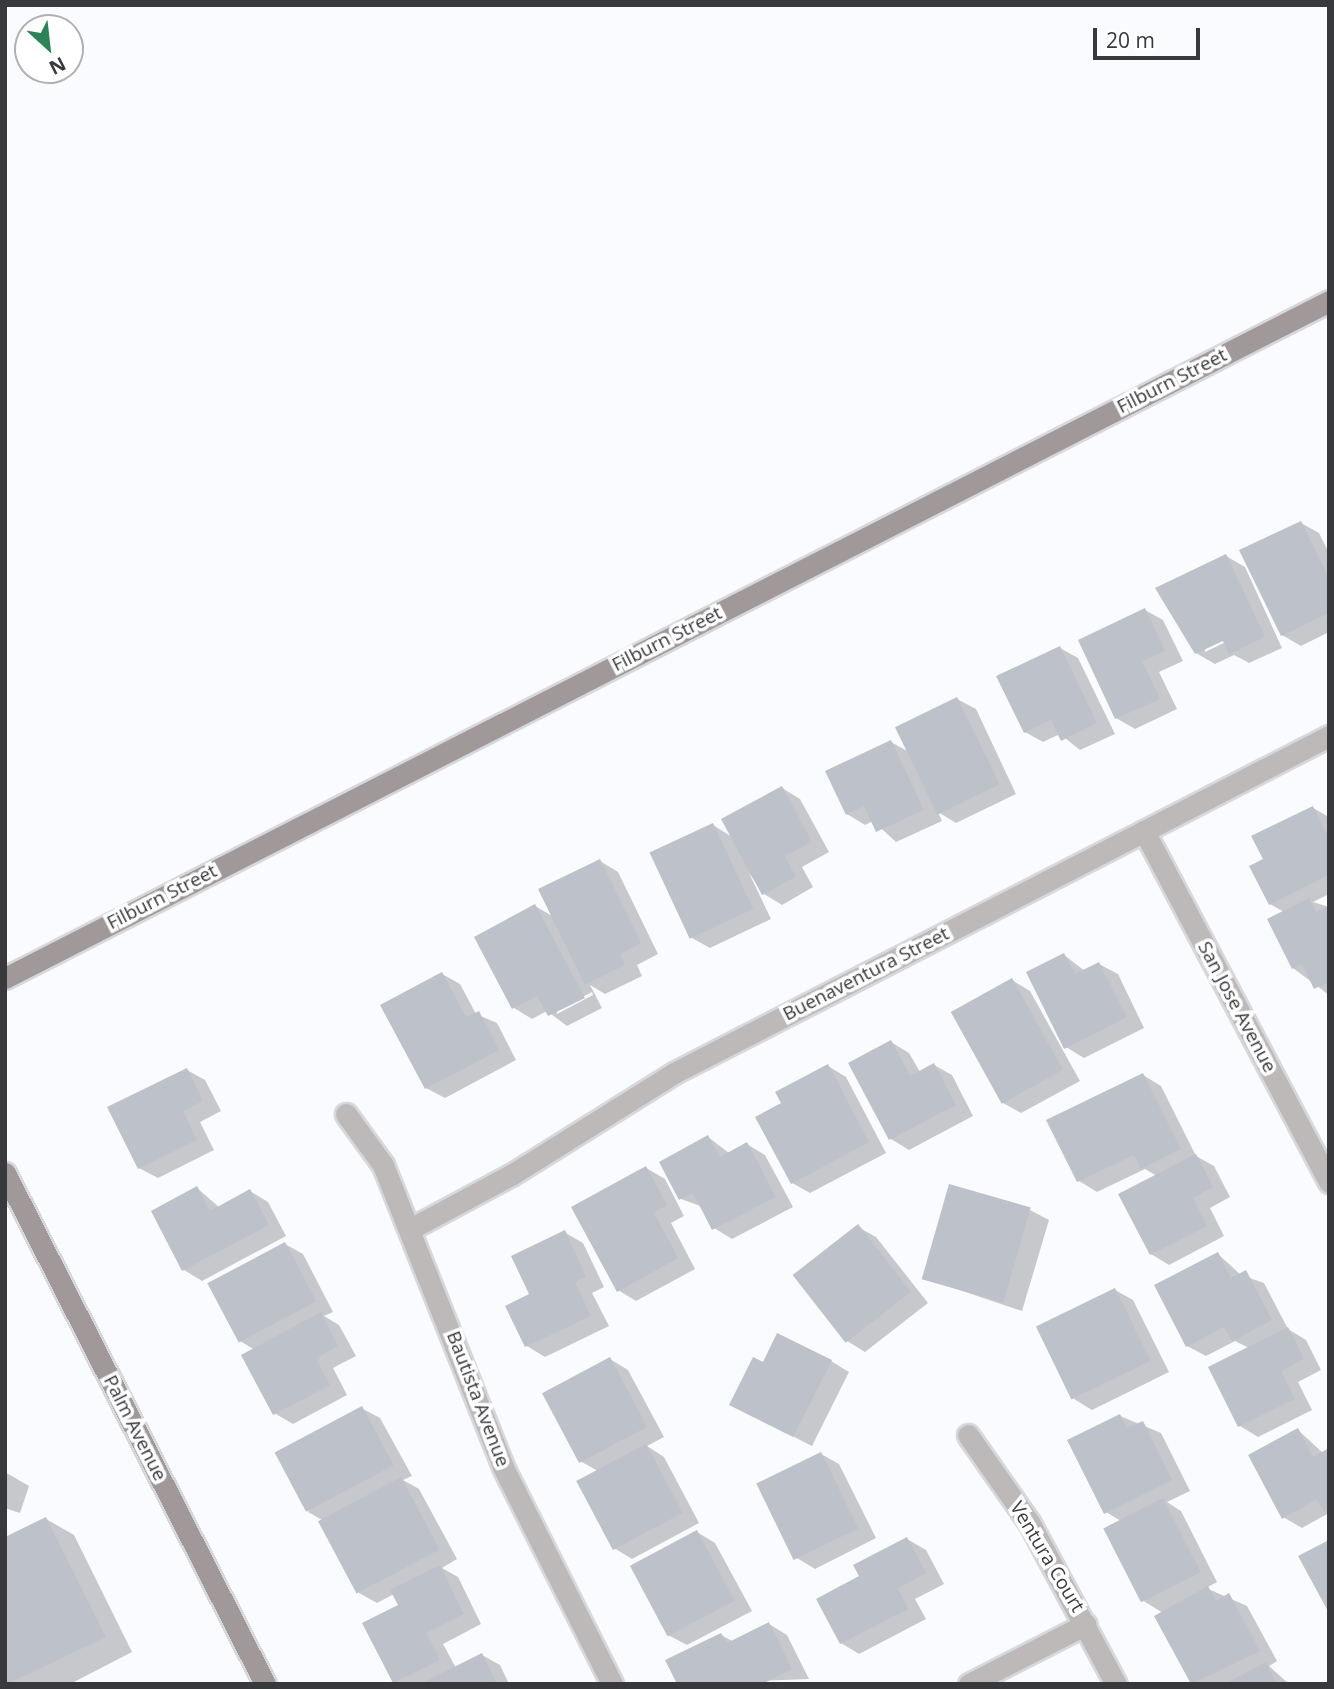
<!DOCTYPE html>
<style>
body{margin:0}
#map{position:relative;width:1334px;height:1689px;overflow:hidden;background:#f9fbff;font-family:"Open Sans",sans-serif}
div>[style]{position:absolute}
.shadow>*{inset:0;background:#0003}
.building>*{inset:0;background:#bcc1ca;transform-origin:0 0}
.roads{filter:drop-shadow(2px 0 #d6d8dc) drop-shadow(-2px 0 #d6d8dc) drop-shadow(0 2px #d6d8dc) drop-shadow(0 -2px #d6d8dc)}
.street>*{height:21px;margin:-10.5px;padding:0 10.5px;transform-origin:10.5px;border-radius:10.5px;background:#beb9b9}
.secondary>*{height:21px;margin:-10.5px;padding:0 10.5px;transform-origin:10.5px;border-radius:10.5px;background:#a09899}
span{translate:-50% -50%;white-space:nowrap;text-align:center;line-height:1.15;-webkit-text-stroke:7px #fff;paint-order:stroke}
.street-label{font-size:19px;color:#37393d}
.frame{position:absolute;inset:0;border:7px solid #37393d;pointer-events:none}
.north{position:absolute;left:14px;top:14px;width:70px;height:70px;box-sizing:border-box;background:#fff;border:2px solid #afb0b1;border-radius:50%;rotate:153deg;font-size:19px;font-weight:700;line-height:28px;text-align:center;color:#37393d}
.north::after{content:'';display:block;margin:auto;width:24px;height:32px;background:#2b8458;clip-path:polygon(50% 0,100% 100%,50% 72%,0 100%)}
.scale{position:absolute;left:1093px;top:28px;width:107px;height:32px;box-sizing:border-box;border:4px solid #37393d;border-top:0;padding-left:9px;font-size:21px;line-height:24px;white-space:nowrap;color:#37393d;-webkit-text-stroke:5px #fff;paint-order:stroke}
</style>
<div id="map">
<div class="shadow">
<div style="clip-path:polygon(1301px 523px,1319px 533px,1329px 553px,1329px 632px,1301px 646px,1282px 635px)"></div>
<div style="clip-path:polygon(evenodd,1226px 556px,1245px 567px,1282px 648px,1249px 663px,1234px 655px,1215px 664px,1196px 653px,1158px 589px,1226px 556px,1230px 636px,1232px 639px,1205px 652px,1205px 648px,1230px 636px)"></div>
<div style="clip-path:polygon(1145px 610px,1163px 620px,1183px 661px,1159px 672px,1177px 709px,1135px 729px,1116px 718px)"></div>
<div style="clip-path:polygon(1060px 648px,1078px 658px,1115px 734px,1080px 750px,1060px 734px,1043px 742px,1025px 732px)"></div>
<div style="clip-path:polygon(957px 699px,976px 709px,1016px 794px,956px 823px,938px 812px,942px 821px,896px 842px,873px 821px,865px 825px,847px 814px,891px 742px,909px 752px)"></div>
<div style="clip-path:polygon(782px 788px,800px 799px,829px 852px,802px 867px,813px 887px,782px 905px,764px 894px,749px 873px,771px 919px,710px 948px,692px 938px,713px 825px,732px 837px)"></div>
<div style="clip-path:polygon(1313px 808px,1329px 817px,1329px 894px,1313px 902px,1329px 907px,1329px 995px,1293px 968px,1284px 912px,1270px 904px,1265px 860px)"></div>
<div style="clip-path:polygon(evenodd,600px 861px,618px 872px,658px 954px,637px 965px,642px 976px,605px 994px,590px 985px,602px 1008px,567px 1026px,547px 1011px,532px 1019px,514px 1008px,535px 906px,554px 917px,600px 861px,592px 992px,593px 995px,557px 1014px,557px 1010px,592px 992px)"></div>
<div style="clip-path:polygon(1064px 955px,1085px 971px,1099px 964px,1118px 974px,1144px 1028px,1084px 1058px,1066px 1047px)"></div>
<div style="clip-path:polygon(442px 974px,460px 984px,476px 1014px,497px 1023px,516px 1060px,445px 1098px,426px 1088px)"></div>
<div style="clip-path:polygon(1012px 980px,1030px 991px,1080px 1081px,1021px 1113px,1003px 1103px)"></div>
<div style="clip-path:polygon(891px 1042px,909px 1053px,920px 1072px,934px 1065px,952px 1075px,973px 1116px,909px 1150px,891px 1139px)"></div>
<div style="clip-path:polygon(828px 1066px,846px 1077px,886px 1153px,810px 1193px,792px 1183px,784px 1104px)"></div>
<div style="clip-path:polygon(187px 1070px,205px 1080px,221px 1111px,200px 1122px,214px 1150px,158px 1178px,139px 1168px)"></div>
<div style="clip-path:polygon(1143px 1075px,1161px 1086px,1196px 1156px,1214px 1166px,1230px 1197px,1210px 1208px,1224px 1236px,1169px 1265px,1151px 1254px,1157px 1176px,1145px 1169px,1097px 1192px,1079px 1181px,1049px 1121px)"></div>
<div style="clip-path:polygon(708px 1137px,729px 1153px,747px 1144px,765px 1155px,793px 1207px,732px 1239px,714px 1228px,703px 1207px,681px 1199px)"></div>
<div style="clip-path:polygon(646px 1168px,665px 1179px,684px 1216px,671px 1223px,695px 1269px,636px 1301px,618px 1290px)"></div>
<div style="clip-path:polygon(197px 1188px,220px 1208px,250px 1191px,268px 1202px,286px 1236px,202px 1281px,184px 1270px)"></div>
<div style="clip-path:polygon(1030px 1210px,1049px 1220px,1022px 1311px,924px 1278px)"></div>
<div style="clip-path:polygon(858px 1227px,876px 1237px,928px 1303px,865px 1352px,847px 1341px)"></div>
<div style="clip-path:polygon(564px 1232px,583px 1243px,604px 1287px,592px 1293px,609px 1326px,545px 1357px,527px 1346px,508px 1306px,531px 1295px)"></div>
<div style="clip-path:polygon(285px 1244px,303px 1254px,333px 1312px,324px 1316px,339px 1325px,356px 1356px,333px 1368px,347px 1395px,293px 1424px,274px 1413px,255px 1350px,240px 1341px)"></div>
<div style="clip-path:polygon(1218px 1254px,1241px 1275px,1264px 1283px,1288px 1329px,1306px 1340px,1321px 1370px,1298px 1382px,1312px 1410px,1258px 1437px,1240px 1426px,1249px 1348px,1235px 1341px,1206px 1356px,1187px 1346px)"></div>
<div style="clip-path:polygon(1115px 1290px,1133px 1300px,1169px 1372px,1092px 1410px,1074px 1399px)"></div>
<div style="clip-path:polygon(610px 1359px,628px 1370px,664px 1437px,647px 1446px,664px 1457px,699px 1523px,632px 1559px,614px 1548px,598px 1471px,580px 1461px)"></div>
<div style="clip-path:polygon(831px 1361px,849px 1372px,812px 1446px,750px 1415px,763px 1364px)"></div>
<div style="clip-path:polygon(361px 1408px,380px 1418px,412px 1476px,403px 1480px,419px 1489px,457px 1559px,442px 1568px,458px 1577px,481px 1624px,443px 1644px,456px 1668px,482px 1655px,500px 1665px,509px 1684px,394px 1682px,400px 1606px,394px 1594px,377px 1603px,359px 1593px,324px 1521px,308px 1512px)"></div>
<div style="clip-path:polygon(1120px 1416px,1161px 1433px,1190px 1491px,1167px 1502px,1181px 1511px,1217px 1582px,1206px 1588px,1247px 1606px,1277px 1661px,1269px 1666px,1289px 1684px,1193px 1684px,1156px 1616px,1163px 1613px,1142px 1600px,1121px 1521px,1106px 1512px)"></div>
<div style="clip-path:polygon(1298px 1430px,1323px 1453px,1329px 1450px,1329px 1513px,1302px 1528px,1283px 1517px)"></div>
<div style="clip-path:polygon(821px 1454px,839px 1464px,876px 1538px,815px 1569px,797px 1558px)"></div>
<div style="clip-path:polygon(5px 1472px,29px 1486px,20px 1513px,5px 1508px)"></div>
<div style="clip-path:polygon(46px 1519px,74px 1535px,132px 1652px,70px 1684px,9px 1684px,5px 1540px)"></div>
<div style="clip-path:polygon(697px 1532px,715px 1543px,752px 1611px,687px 1645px,668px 1635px)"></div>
<div style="clip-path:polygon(907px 1539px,926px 1550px,944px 1584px,915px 1599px,926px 1619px,859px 1654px,841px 1643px,862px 1577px)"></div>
<div style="clip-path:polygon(769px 1624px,787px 1635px,809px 1679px,679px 1684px,721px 1635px,734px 1642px)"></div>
</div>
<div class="building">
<div style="clip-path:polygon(1301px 521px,1329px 578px,1329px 613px,1281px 636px,1239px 550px)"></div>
<div style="clip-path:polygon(1226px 554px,1265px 637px,1229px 654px,1223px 641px,1195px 654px,1155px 588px)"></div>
<div style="clip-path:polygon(1145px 608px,1165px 651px,1142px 661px,1160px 699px,1115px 719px,1078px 640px)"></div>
<div style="clip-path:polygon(1060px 646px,1097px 723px,1061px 741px,1051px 720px,1024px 733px,996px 676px)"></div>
<div style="left:957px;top:697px;width:97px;height:69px;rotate:64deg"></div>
<div style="clip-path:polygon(891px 740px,924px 810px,876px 832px,864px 806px,846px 815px,825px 771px)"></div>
<div style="clip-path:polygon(782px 786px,812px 842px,785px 856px,796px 877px,762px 895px,721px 819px)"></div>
<div style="clip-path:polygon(1313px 806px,1329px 838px,1329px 875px,1269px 905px,1249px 866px,1263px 859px,1251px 836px)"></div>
<div style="left:713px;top:823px;width:95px;height:70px;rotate:65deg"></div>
<div style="clip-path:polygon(600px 859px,641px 943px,620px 954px,625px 965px,585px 985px,538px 889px)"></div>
<div style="clip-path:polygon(1309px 898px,1316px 912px,1329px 906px,1329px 982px,1314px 989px,1302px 964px,1292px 969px,1267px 919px)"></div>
<div style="clip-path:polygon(535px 904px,585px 998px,548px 1016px,537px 996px,512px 1009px,474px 937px)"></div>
<div style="clip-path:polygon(1064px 953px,1075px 974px,1099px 962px,1127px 1017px,1064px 1049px,1026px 972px)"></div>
<div style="clip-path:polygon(442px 972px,466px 1017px,479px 1011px,499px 1050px,425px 1089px,380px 1005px)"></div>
<div style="left:1012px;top:978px;width:105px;height:70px;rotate:61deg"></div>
<div style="clip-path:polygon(891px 1040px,910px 1076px,934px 1063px,956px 1105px,889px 1140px,848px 1063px)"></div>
<div style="clip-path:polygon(828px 1064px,869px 1142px,791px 1184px,755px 1117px,781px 1103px,775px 1092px)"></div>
<div style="clip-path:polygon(187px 1068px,203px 1101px,183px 1111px,197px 1140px,138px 1169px,107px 1107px)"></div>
<div style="clip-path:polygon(1143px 1073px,1181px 1149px,1141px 1169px,1134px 1155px,1077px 1182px,1046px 1120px)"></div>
<div style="clip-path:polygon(708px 1135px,720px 1157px,747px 1142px,776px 1197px,712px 1230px,693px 1193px,679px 1200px,659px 1162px)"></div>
<div style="clip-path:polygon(1196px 1154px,1213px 1187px,1193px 1198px,1207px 1226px,1150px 1255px,1118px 1194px)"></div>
<div style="clip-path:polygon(646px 1166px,667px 1205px,654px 1213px,678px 1258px,617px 1292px,571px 1207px)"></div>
<div style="left:949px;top:1184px;width:85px;height:99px;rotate:16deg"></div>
<div style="clip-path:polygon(197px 1186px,210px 1211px,250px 1189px,269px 1225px,182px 1271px,151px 1211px)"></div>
<div style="left:858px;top:1224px;width:86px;height:83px;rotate:52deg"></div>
<div style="clip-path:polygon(565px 1230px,586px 1277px,575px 1282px,591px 1316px,525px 1347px,505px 1306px,529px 1294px,511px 1256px)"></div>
<div style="left:285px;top:1242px;width:67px;height:88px;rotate:62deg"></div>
<div style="clip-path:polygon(1218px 1252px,1231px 1278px,1246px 1270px,1272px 1320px,1232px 1341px,1224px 1327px,1186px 1347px,1154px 1285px)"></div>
<div style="left:1115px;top:1288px;width:81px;height:88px;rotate:64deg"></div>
<div style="clip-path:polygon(321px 1312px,338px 1346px,316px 1358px,330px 1385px,273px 1415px,241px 1355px)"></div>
<div style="clip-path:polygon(1288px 1327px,1304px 1359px,1281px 1371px,1295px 1399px,1238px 1427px,1208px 1367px)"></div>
<div style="clip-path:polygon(777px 1333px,832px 1360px,793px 1437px,729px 1405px,753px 1357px,763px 1362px)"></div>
<div style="left:610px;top:1357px;width:79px;height:77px;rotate:62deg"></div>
<div style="left:362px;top:1406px;width:67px;height:99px;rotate:62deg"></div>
<div style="clip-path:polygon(1120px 1414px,1127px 1428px,1143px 1421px,1172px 1480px,1104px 1514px,1067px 1440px)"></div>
<div style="clip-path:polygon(1298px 1428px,1313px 1457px,1329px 1448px,1329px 1509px,1324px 1512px,1317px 1499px,1282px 1519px,1248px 1455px)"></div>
<div style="left:646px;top:1444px;width:78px;height:79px;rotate:62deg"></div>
<div style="left:821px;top:1452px;width:85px;height:72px;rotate:64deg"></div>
<div style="left:401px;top:1477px;width:82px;height:94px;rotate:62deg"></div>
<div style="left:1163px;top:1498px;width:83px;height:67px;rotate:63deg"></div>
<div style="clip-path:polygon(46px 1517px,106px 1637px,7px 1684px,5px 1537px)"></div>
<div style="left:697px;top:1530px;width:80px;height:76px;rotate:62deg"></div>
<div style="clip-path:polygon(907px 1537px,926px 1573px,898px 1588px,908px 1609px,840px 1644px,816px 1599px,859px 1576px,853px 1565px)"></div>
<div style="clip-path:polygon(1329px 1540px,1329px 1613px,1298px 1556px)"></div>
<div style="clip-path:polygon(440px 1565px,464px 1614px,426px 1633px,440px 1660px,393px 1683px,362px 1623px,398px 1605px,390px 1590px)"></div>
<div style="clip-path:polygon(1208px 1586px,1216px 1601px,1229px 1593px,1260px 1651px,1191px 1684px,1154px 1616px)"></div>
<div style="clip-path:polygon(769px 1622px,792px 1669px,762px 1684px,677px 1684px,665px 1660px,721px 1633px,727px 1643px)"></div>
<div style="clip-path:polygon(482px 1653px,497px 1684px,420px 1684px)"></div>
<div style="clip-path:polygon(1266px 1662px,1277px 1684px,1225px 1684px)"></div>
</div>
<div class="roads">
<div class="street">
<div style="left:1144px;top:831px;width:397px;rotate:62.2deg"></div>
<div style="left:346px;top:1114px;width:63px;rotate:54deg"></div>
<div style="left:383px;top:1165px;width:325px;rotate:68.3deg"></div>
<div style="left:503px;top:1467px;width:243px;rotate:63.3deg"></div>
<div style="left:412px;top:1228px;width:112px;rotate:-28.2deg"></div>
<div style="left:511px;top:1175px;width:192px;rotate:-32deg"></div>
<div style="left:674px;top:1073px;width:737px;rotate:-27.23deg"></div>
<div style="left:968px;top:1435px;width:106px;rotate:55deg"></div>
<div style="left:1029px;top:1522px;width:184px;rotate:61.8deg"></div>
<div style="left:969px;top:1684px;width:131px;rotate:-27.1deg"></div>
</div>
<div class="secondary">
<div style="left:5px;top:978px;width:1487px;rotate:-27.08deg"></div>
<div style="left:5px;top:1173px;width:573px;rotate:63.03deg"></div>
</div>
</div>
<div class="street-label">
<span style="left:1172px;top:381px;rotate:-27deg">Filburn Street</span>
<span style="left:667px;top:639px;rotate:-27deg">Filburn Street</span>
<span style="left:162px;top:897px;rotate:-27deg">Filburn Street</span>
<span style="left:866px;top:974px;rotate:-27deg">Buenaventura Street</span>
<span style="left:1237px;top:1007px;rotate:62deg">San Jose Avenue</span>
<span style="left:478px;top:1399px;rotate:69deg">Bautista Avenue</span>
<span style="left:135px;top:1428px;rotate:63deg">Palm Avenue</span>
<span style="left:1047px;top:1557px;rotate:59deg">Ventura Court</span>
</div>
<div class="frame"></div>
<div class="north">N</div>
<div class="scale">20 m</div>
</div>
